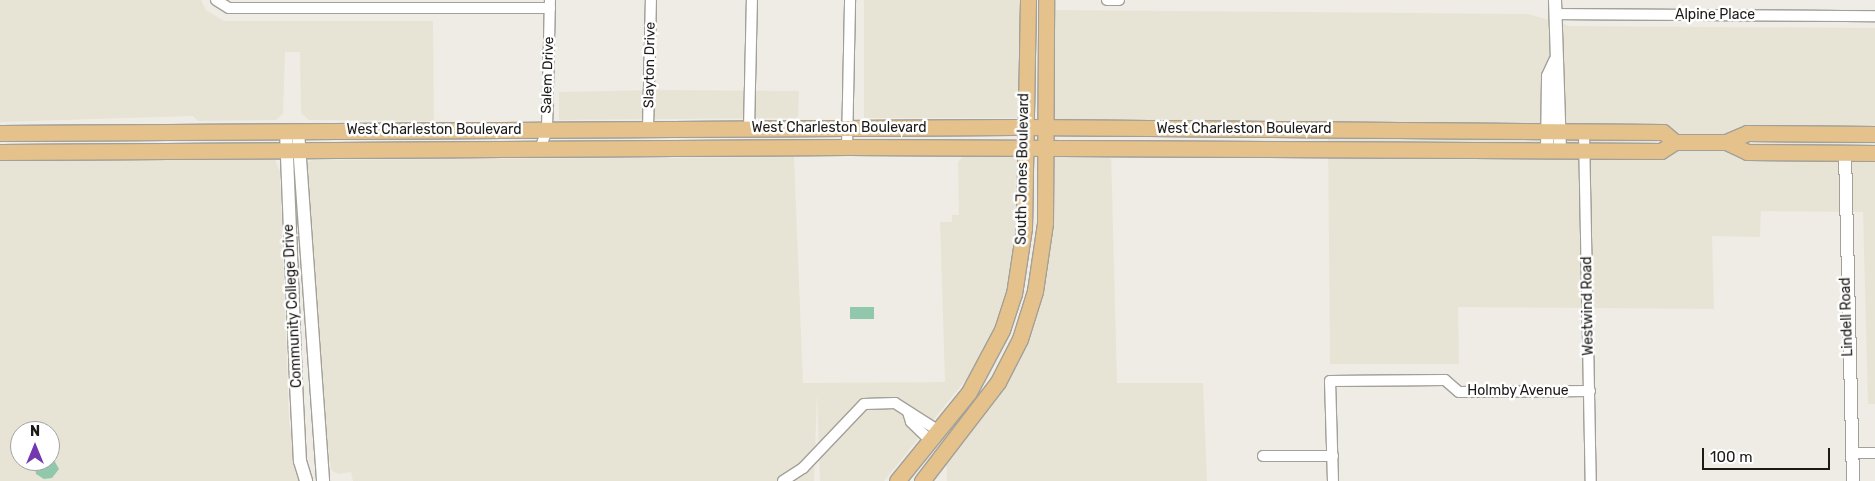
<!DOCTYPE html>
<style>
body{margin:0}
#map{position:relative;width:1875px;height:481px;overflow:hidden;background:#eeece5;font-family:Rubik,sans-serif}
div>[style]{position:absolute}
.built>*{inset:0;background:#e8e4d5;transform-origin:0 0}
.green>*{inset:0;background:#91c8ac;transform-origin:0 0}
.roads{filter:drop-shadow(1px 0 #a2a099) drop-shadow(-1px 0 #a2a099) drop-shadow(0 1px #a2a099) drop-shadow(0 -1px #a2a099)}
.minor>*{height:10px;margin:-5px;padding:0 5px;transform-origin:5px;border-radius:5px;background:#fff}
.tertiary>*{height:12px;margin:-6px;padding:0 6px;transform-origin:6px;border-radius:6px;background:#fff}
.primary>*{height:15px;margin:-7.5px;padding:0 7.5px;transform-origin:7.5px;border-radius:7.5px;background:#e5c28b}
span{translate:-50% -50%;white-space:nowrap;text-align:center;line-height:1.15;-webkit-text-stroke:5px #fff;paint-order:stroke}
.street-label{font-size:14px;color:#1b1a17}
.north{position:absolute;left:10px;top:421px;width:50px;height:50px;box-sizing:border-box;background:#fff;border:1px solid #a4a3a2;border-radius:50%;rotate:0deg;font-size:14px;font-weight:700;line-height:20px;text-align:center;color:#1b1a17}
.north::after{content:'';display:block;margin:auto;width:18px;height:22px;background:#7438ae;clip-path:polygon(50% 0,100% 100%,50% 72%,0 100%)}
.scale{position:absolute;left:1702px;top:448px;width:128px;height:22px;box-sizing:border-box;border:2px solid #1b1a17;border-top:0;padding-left:6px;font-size:15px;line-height:18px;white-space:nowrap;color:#1b1a17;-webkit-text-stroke:4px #fff;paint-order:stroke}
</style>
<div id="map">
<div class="built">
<div style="clip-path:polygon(0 0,201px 0,206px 10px,224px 21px,433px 21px,434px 121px,309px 120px,301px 113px,300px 52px,285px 52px,283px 114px,276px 120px,198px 121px,193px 116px,0 122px)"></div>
<div style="left:864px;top:0;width:155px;height:118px"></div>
<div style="clip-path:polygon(1052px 10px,1528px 14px,1570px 26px,1875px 28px,1875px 404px,1868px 404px,1863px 212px,1761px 211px,1760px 237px,1712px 236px,1714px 309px,1458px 307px,1459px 364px,1330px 364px,1328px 129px,1047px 127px)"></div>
<div style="clip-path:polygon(658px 90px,799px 91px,798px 118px,559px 120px,559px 92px)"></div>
<div style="clip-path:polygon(969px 149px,1024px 149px,1014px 294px,976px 382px,964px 382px,884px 481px,820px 481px,817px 395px,814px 481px,353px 481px,351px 472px,338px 474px,331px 470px,321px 393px,306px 164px,312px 160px,794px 157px,803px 383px,945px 382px,940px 222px,952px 222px,952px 215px,959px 215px,958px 162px)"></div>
<div style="clip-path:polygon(1046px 149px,1111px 149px,1117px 383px,1203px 383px,1207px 481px,947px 481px,946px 453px,990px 397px,1028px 315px)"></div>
<div style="clip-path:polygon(evenodd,0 160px,275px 160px,280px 172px,289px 421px,300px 481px,0 481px,0 160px,20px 431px,50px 431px,50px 461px,20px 461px,20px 431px)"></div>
</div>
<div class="green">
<div style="left:874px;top:307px;width:12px;height:24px;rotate:90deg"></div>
<div style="clip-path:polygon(50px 453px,59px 469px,52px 478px,44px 479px,36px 474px,34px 461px,50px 461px)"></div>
</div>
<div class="roads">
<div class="minor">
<div style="left:216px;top:0;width:15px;rotate:32deg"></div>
<div style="left:229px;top:8px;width:321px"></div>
<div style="left:1107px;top:0;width:12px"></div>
<div style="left:1555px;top:14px;width:320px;rotate:0.4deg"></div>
<div style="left:648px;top:129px;width:129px;rotate:-88.7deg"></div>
<div style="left:749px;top:129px;width:129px;rotate:-88.7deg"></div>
<div style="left:1584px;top:132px;width:349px;rotate:88.9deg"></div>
<div style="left:847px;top:147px;width:147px;rotate:-88.8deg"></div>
<div style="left:540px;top:149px;width:20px;rotate:-70deg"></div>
<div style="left:547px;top:130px;width:130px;rotate:-88.7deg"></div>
<div style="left:908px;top:412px;width:10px;rotate:73deg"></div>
<div style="left:911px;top:422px;width:28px;rotate:44deg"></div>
<div style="left:1853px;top:453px;width:22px"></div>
<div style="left:1263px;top:456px;width:70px"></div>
<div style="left:783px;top:481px;width:24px;rotate:-33deg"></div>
<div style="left:803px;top:468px;width:88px;rotate:-46.4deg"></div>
<div style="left:864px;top:404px;width:31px;rotate:-2deg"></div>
<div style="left:895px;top:403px;width:52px;rotate:32.5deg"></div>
<div style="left:1333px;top:481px;width:100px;rotate:-91.7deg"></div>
<div style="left:1330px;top:381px;width:115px;rotate:-0.5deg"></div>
<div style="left:1445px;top:380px;width:18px;rotate:41deg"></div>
<div style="left:1459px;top:392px;width:131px;rotate:-0.4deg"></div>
</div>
<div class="tertiary">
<div style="left:1555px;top:0;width:151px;rotate:88.1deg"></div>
<div style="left:286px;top:131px;width:252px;rotate:87.7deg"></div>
<div style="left:296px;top:383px;width:78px;rotate:87.1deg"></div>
<div style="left:300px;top:461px;width:21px;rotate:73deg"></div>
<div style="left:298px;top:131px;width:351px;rotate:85.9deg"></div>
<div style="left:1547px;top:151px;width:75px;rotate:-89.2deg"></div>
<div style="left:1548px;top:76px;width:17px;rotate:-65deg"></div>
<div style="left:1845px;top:153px;width:328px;rotate:88.6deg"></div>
</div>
<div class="primary">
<div style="left:0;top:133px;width:1024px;rotate:-0.34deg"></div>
<div style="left:1024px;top:127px;width:639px;rotate:0.45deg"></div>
<div style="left:1663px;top:132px;width:16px;rotate:40deg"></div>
<div style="left:1726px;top:142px;width:23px;rotate:-23deg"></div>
<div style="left:1747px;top:133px;width:128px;rotate:0.4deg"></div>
<div style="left:0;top:152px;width:847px;rotate:-0.34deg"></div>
<div style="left:847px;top:147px;width:814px;rotate:0.28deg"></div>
<div style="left:1661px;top:151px;width:17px;rotate:-33deg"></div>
<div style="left:1675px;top:142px;width:51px"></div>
<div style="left:1726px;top:142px;width:23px;rotate:25deg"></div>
<div style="left:1747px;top:152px;width:128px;rotate:0.4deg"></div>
<div style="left:897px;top:481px;width:114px;rotate:-51deg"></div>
<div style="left:969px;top:392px;width:70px;rotate:-62deg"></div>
<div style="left:1002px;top:330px;width:38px;rotate:-72deg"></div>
<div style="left:1014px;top:294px;width:67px;rotate:-81.4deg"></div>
<div style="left:1024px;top:228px;width:228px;rotate:-89deg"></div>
<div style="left:922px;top:481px;width:125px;rotate:-52.5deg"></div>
<div style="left:998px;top:382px;width:48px;rotate:-62.9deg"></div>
<div style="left:1020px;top:339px;width:50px;rotate:-72.6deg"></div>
<div style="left:1035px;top:291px;width:69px;rotate:-81.6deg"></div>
<div style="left:1045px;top:223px;width:223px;rotate:-89.7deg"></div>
</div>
</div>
<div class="street-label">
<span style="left:1715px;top:15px">Alpine Place</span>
<span style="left:650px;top:65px;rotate:-89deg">Slayton Drive</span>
<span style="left:548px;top:75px;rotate:-88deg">Salem Drive</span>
<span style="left:839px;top:128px">West Charleston Boulevard</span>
<span style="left:1244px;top:129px">West Charleston Boulevard</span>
<span style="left:434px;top:130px">West Charleston Boulevard</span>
<span style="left:1023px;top:169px;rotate:-89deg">South Jones Boulevard</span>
<span style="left:293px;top:306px;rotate:-93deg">Community College Drive</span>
<span style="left:1588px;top:306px;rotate:-91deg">Westwind Road</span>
<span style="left:1847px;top:317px;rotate:-92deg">Lindell Road</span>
<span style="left:1518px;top:391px">Holmby Avenue</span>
</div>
<div class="north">N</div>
<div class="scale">100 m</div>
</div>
